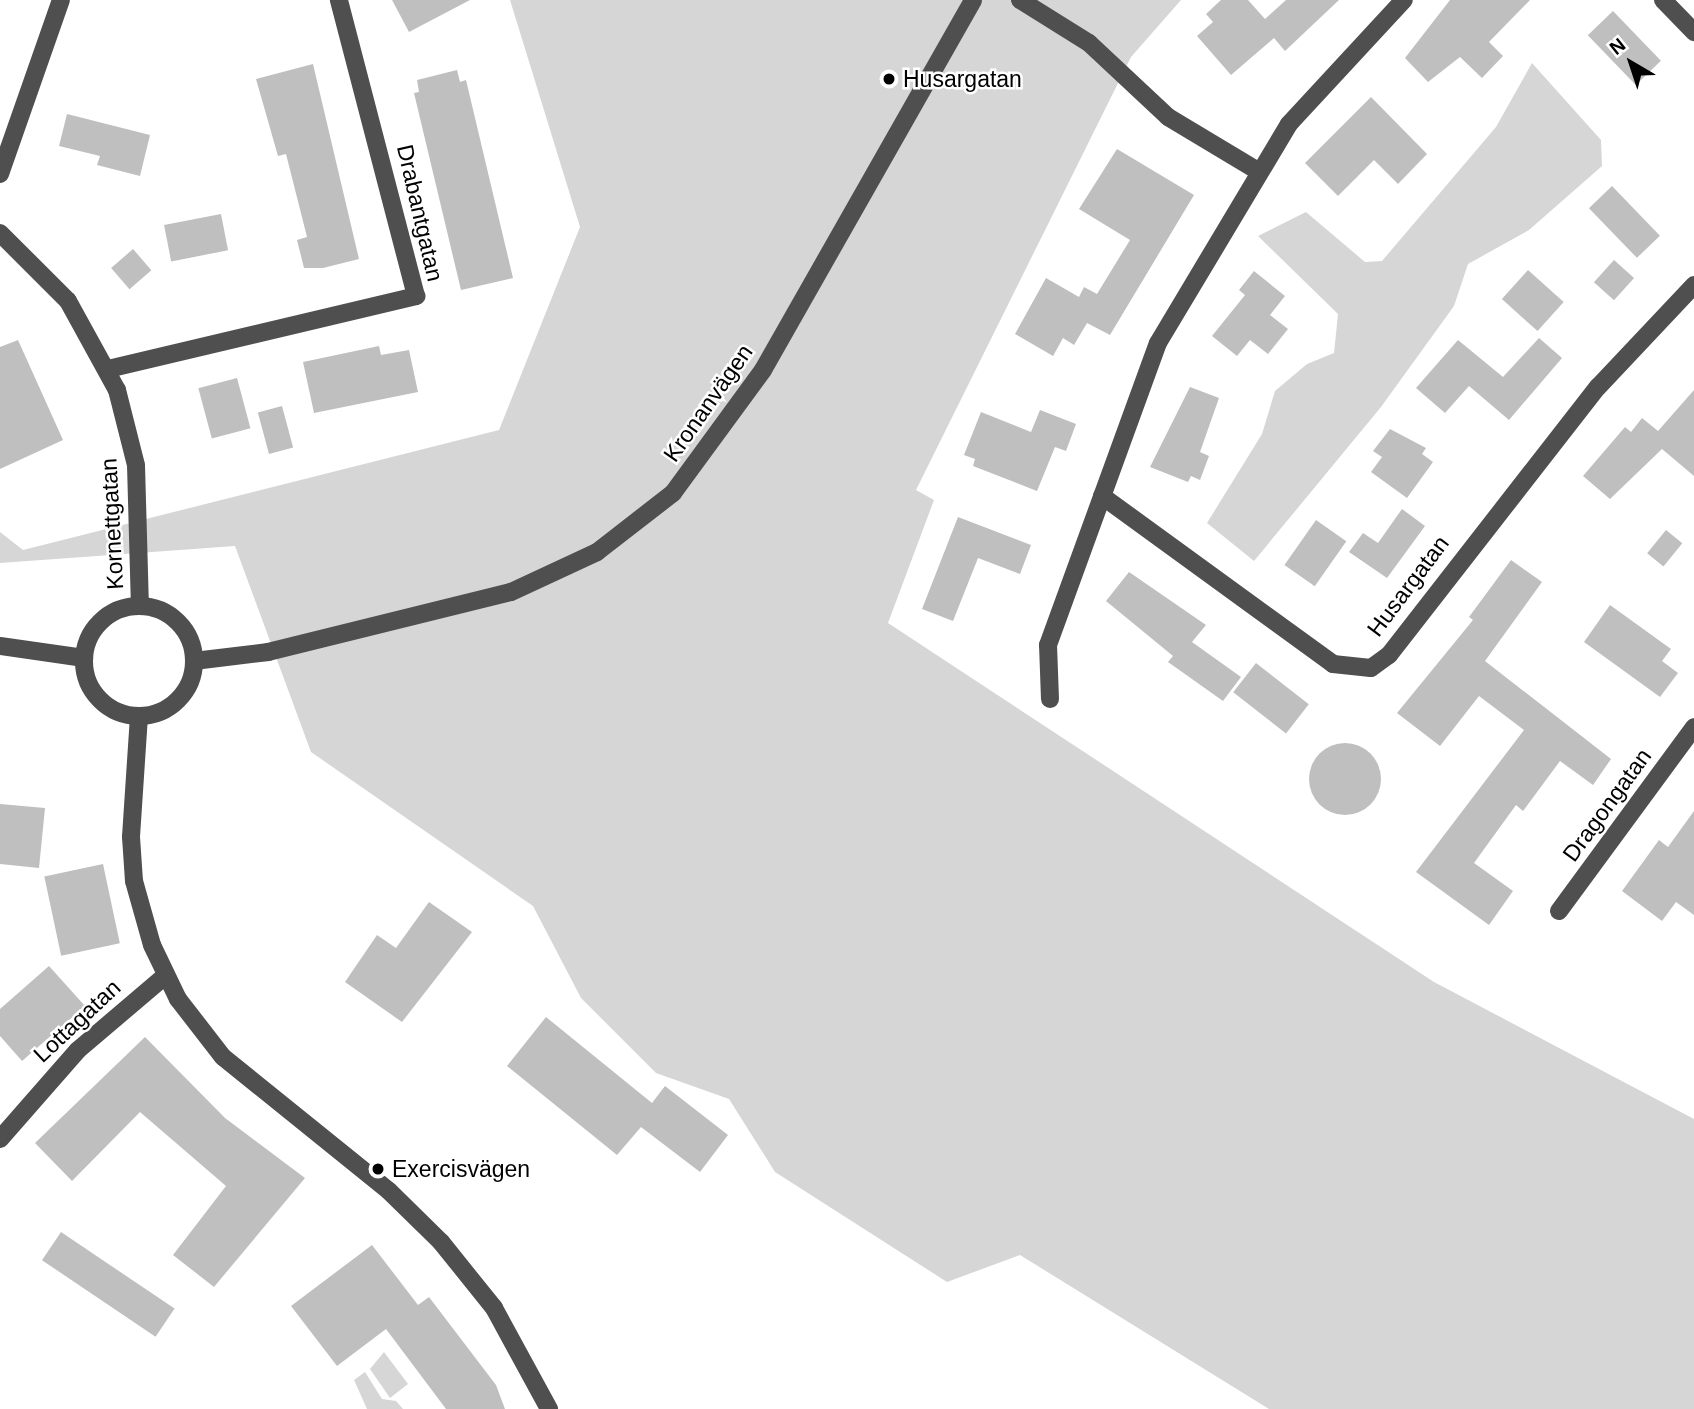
<!DOCTYPE html>
<meta charset="utf-8">
<style>
body{margin:0}
#map{position:relative;width:1694px;height:1409px;overflow:hidden;background:#fff;font-family:Arial,sans-serif}
div>[style]{position:absolute}
.green>*{inset:0;background:#d6d6d6}
.building>*{inset:0;background:#bfbfbf;transform-origin:0 0}
.round{border-radius:50%}
.minor>*{height:18px;margin:-9px;padding:0 9px;transform-origin:9px;border-radius:9px;background:#4f4f4f}
.minor>.ring{margin:-9px;padding:0;box-sizing:content-box;background:none;border:18px solid #4f4f4f;border-radius:50%}
.dots>*{width:19px;height:19px;translate:-50% -50%;box-sizing:border-box;border:4px solid #fff;border-radius:50%}
span{translate:-50% -50%;white-space:nowrap;text-align:center;line-height:1.15;-webkit-text-stroke:5px #fff;paint-order:stroke}
.poi-label{font-size:23px;color:#000}
.left{translate:0 -50%;text-align:left}
.street-label{font-size:23px;color:#000}
.north{position:absolute;left:1596px;top:28px;width:70px;height:70px;-webkit-text-stroke:5px #fff;paint-order:stroke;rotate:321deg;font-size:19px;font-weight:700;line-height:28px;text-align:center;color:#000}
.north::after{content:'';display:block;margin:auto;width:24px;height:32px;background:#000;clip-path:polygon(50% 0,100% 100%,50% 72%,0 100%)}
</style>
<div id="map">
<div class="green">
<div style="clip-path:polygon(510px 0,1181px 0,1131px 57px,916px 490px,934px 500px,888px 623px,1434px 982px,1694px 1119px,1694px 1409px,1269px 1409px,1020px 1255px,947px 1282px,775px 1172px,729px 1099px,656px 1073px,581px 998px,533px 906px,311px 752px,235px 546px,0 563px,0 532px,23px 550px,499px 430px,580px 227px)"></div>
<div style="clip-path:polygon(1532px 63px,1601px 140px,1602px 166px,1529px 230px,1468px 264px,1454px 306px,1381px 407px,1254px 561px,1207px 523px,1262px 434px,1275px 391px,1307px 364px,1334px 353px,1338px 314px,1258px 236px,1306px 212px,1365px 262px,1382px 261px,1496px 127px)"></div>
<div style="clip-path:polygon(384px 1352px,408px 1384px,390px 1398px,370px 1369px)"></div>
<div style="clip-path:polygon(365px 1372px,382px 1399px,396px 1401px,403px 1409px,367px 1409px,354px 1380px)"></div>
</div>
<div class="building">
<div style="clip-path:polygon(392px 0,470px 0,409px 32px)"></div>
<div style="clip-path:polygon(1221px 0,1248px 0,1265px 19px,1286px 0,1339px 0,1285px 51px,1274px 38px,1231px 75px,1197px 36px,1213px 22px,1206px 14px)"></div>
<div style="clip-path:polygon(1450px 0,1530px 0,1489px 42px,1503px 56px,1482px 78px,1460px 57px,1428px 82px,1405px 58px)"></div>
<div style="left:1613px;top:11px;width:69px;height:35px;rotate:46deg"></div>
<div style="clip-path:polygon(313px 64px,359px 259px,323px 268px,304px 268px,297px 240px,307px 237px,286px 154px,278px 156px,256px 79px)"></div>
<div style="clip-path:polygon(457px 70px,460px 82px,466px 80px,513px 278px,461px 290px,414px 93px,419px 92px,417px 80px)"></div>
<div style="clip-path:polygon(1371px 97px,1427px 154px,1398px 184px,1374px 160px,1338px 196px,1305px 163px)"></div>
<div style="clip-path:polygon(67px 114px,150px 135px,140px 176px,97px 165px,100px 156px,59px 146px)"></div>
<div style="clip-path:polygon(1117px 149px,1194px 195px,1110px 335px,1087px 323px,1074px 345px,1063px 338px,1053px 356px,1015px 334px,1046px 278px,1079px 297px,1084px 287px,1097px 294px,1130px 240px,1079px 209px)"></div>
<div style="left:1612px;top:186px;width:69px;height:32px;rotate:46deg"></div>
<div style="left:221px;top:214px;width:37px;height:58px;rotate:79deg"></div>
<div style="left:133px;top:249px;width:28px;height:29px;rotate:49deg"></div>
<div style="left:1614px;top:260px;width:27px;height:30px;rotate:42deg"></div>
<div style="left:1528px;top:270px;width:48px;height:39px;rotate:42deg"></div>
<div style="clip-path:polygon(1254px 271px,1285px 296px,1270px 315px,1288px 329px,1268px 354px,1250px 340px,1237px 356px,1212px 336px,1245px 295px,1239px 290px)"></div>
<div style="clip-path:polygon(1539px 338px,1562px 358px,1509px 420px,1469px 386px,1445px 413px,1416px 388px,1458px 340px,1503px 377px)"></div>
<div style="clip-path:polygon(18px 340px,63px 440px,0 469px,0 347px)"></div>
<div style="clip-path:polygon(379px 346px,381px 355px,409px 350px,418px 392px,314px 413px,303px 362px)"></div>
<div style="left:237px;top:378px;width:52px;height:40px;rotate:75deg"></div>
<div style="clip-path:polygon(1190px 387px,1219px 398px,1200px 452px,1209px 456px,1200px 480px,1191px 476px,1188px 482px,1150px 467px)"></div>
<div style="clip-path:polygon(1694px 390px,1694px 476px,1662px 449px,1610px 499px,1583px 476px,1625px 427px,1631px 432px,1642px 418px,1658px 431px)"></div>
<div style="left:282px;top:406px;width:43px;height:25px;rotate:75deg"></div>
<div style="clip-path:polygon(1040px 410px,1076px 424px,1066px 451px,1055px 447px,1037px 491px,973px 466px,975px 459px,964px 455px,981px 412px,1031px 432px)"></div>
<div style="clip-path:polygon(1390px 429px,1426px 448px,1422px 454px,1433px 462px,1407px 498px,1371px 472px,1382px 457px,1373px 451px)"></div>
<div style="clip-path:polygon(1402px 509px,1425px 526px,1387px 578px,1349px 552px,1363px 533px,1378px 543px)"></div>
<div style="clip-path:polygon(958px 517px,1031px 545px,1020px 574px,978px 558px,953px 621px,922px 609px)"></div>
<div style="left:1316px;top:520px;width:37px;height:55px;rotate:35deg"></div>
<div style="left:1666px;top:530px;width:21px;height:30px;rotate:39deg"></div>
<div style="clip-path:polygon(1511px 560px,1542px 582px,1485px 661px,1611px 759px,1593px 785px,1560px 761px,1523px 811px,1516px 805px,1474px 863px,1513px 891px,1489px 925px,1416px 872px,1524px 730px,1479px 696px,1440px 746px,1397px 713px,1473px 620px,1469px 617px)"></div>
<div style="clip-path:polygon(1129px 572px,1206px 625px,1192px 642px,1241px 677px,1223px 701px,1168px 662px,1173px 656px,1106px 601px)"></div>
<div style="clip-path:polygon(1610px 605px,1671px 649px,1662px 661px,1678px 673px,1660px 697px,1584px 642px)"></div>
<div style="left:1256px;top:663px;width:67px;height:37px;rotate:38deg"></div>
<div class="round" style="left:1309px;top:743px;width:72px;height:72px"></div>
<div style="clip-path:polygon(0 804px,45px 808px,39px 868px,0 864px)"></div>
<div style="clip-path:polygon(1694px 811px,1694px 915px,1676px 902px,1662px 921px,1622px 891px,1659px 840px,1668px 847px)"></div>
<div style="left:103px;top:864px;width:81px;height:60px;rotate:78deg"></div>
<div style="clip-path:polygon(429px 902px,472px 932px,402px 1022px,345px 982px,377px 935px,396px 948px)"></div>
<div style="clip-path:polygon(49px 966px,85px 1006px,22px 1061px,0 1036px,0 1009px)"></div>
<div style="clip-path:polygon(546px 1017px,652px 1103px,665px 1086px,728px 1135px,700px 1172px,641px 1127px,617px 1155px,507px 1066px)"></div>
<div style="clip-path:polygon(145px 1037px,225px 1118px,305px 1178px,214px 1287px,173px 1255px,226px 1186px,140px 1112px,72px 1181px,35px 1143px)"></div>
<div style="left:61px;top:1232px;width:137px;height:34px;rotate:34deg"></div>
<div style="clip-path:polygon(372px 1245px,418px 1305px,429px 1297px,496px 1385px,505px 1409px,446px 1409px,386px 1329px,337px 1366px,291px 1306px)"></div>
</div>
<div class="minor">
<div style="left:1020px;top:0;width:81px;rotate:31.9deg"></div>
<div style="left:1089px;top:43px;width:108px;rotate:43.1deg"></div>
<div style="left:1168px;top:117px;width:105px;rotate:31deg"></div>
<div style="left:1663px;top:0;width:45px;rotate:45.9deg"></div>
<div style="left:0;top:174px;width:184px;rotate:-70.7deg"></div>
<div style="left:0;top:233px;width:96px;rotate:45deg"></div>
<div style="left:68px;top:301px;width:102px;rotate:61.2deg"></div>
<div style="left:117px;top:390px;width:77px;rotate:75.8deg"></div>
<div style="left:136px;top:465px;width:140px;rotate:88.4deg"></div>
<div style="left:108px;top:369px;width:317px;rotate:-13.3deg"></div>
<div style="left:416px;top:296px;width:306px;rotate:-104.6deg"></div>
<div style="left:1102px;top:496px;width:286px;rotate:36deg"></div>
<div style="left:1333px;top:664px;width:38px;rotate:6deg"></div>
<div style="left:1371px;top:668px;width:22px;rotate:-36deg"></div>
<div style="left:1389px;top:655px;width:340px;rotate:-52.1deg"></div>
<div style="left:1598px;top:387px;width:140px;rotate:-46.7deg"></div>
<div class="ring" style="left:84px;top:606px;width:92px;height:92px"></div>
<div style="left:0;top:646px;width:85px;rotate:8.1deg"></div>
<div style="left:194px;top:661px;width:75px;rotate:-6.9deg"></div>
<div style="left:268px;top:652px;width:250px;rotate:-13.9deg"></div>
<div style="left:511px;top:592px;width:95px;rotate:-24.9deg"></div>
<div style="left:597px;top:552px;width:96px;rotate:-37.8deg"></div>
<div style="left:673px;top:493px;width:152px;rotate:-53.8deg"></div>
<div style="left:763px;top:370px;width:425px;rotate:-60.4deg"></div>
<div style="left:1050px;top:699px;width:54px;rotate:-92.1deg"></div>
<div style="left:1048px;top:645px;width:321px;rotate:-70deg"></div>
<div style="left:1158px;top:343px;width:255px;rotate:-59.1deg"></div>
<div style="left:1289px;top:124px;width:169px;rotate:-47.2deg"></div>
<div style="left:139px;top:716px;width:121px;rotate:93.8deg"></div>
<div style="left:131px;top:837px;width:44px;rotate:86.1deg"></div>
<div style="left:134px;top:881px;width:66px;rotate:74.3deg"></div>
<div style="left:152px;top:945px;width:60px;rotate:64.3deg"></div>
<div style="left:178px;top:999px;width:73px;rotate:52.2deg"></div>
<div style="left:223px;top:1057px;width:213px;rotate:38.9deg"></div>
<div style="left:389px;top:1191px;width:73px;rotate:44.4deg"></div>
<div style="left:441px;top:1242px;width:85px;rotate:51.2deg"></div>
<div style="left:494px;top:1308px;width:115px;rotate:61.4deg"></div>
<div style="left:1559px;top:911px;width:228px;rotate:-53.7deg"></div>
<div style="left:0;top:1139px;width:118px;rotate:-48.8deg"></div>
<div style="left:78px;top:1050px;width:114px;rotate:-40.4deg"></div>
</div>
<div class="dots">
<div style="left:889px;top:79px;background:#000"></div>
<div style="left:378px;top:1169px;background:#000"></div>
</div>
<div class="poi-label">
<span class="left" style="left:903px;top:79px">Husargatan</span>
<span class="left" style="left:392px;top:1169px">Exercisvägen</span>
</div>
<div class="street-label">
<span style="left:420px;top:213px;rotate:77deg">Drabantgatan</span>
<span style="left:708px;top:403px;rotate:-55deg">Kronanvägen</span>
<span style="left:112px;top:524px;rotate:-93deg">Kornettgatan</span>
<span style="left:1408px;top:586px;rotate:-53deg">Husargatan</span>
<span style="left:1607px;top:805px;rotate:-54deg">Dragongatan</span>
<span style="left:77px;top:1021px;rotate:-43deg">Lottagatan</span>
</div>
<div class="north">N</div>
</div>
